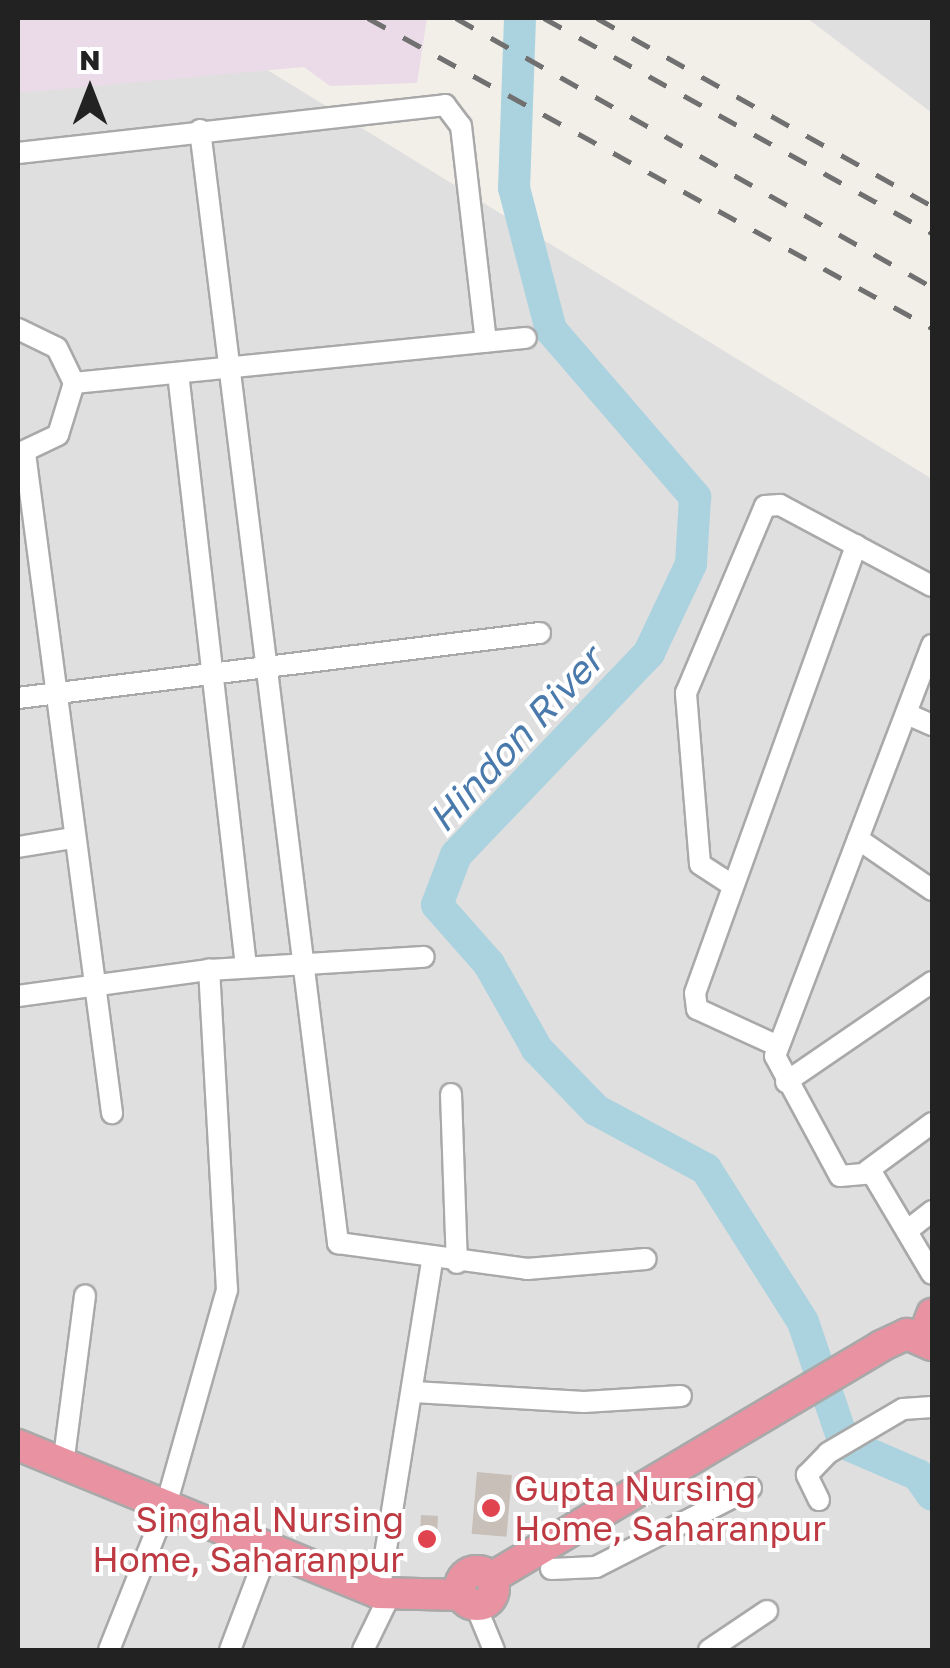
<!DOCTYPE html>
<style>
body{margin:0}
#map{position:relative;width:950px;height:1668px;overflow:hidden;background:#f2efe9;font-family:"Golos Text",sans-serif}
div>[style]{position:absolute}
.residential>*{inset:0;background:#e0dfdf}
.industrial>*{inset:0;background:#ebdbe8}
.river>*{height:32px;margin:-16px;padding:0 16px;transform-origin:16px;border-radius:16px;background:#aad3df}
.building>*{inset:0;background:#c7bfb8;transform-origin:0 0}
.roads{filter:drop-shadow(2px 0 #a9a9a9) drop-shadow(-2px 0 #a9a9a9) drop-shadow(0 2px #a9a9a9) drop-shadow(0 -2px #a9a9a9)}
.minor>*{height:20px;margin:-10px;padding:0 10px;transform-origin:10px;border-radius:10px;background:#fff}
.highway>*{height:30px;margin:-15px;padding:0 15px;transform-origin:15px;border-radius:15px;background:#e892a2}
.highway>.ring{margin:-15px;padding:0;box-sizing:content-box;background:none;border:30px solid #e892a2;border-radius:50%}
.rail>*{height:5px;margin-top:-2.5px;transform-origin:0;background:repeating-linear-gradient(90deg,#707070 0 20px,transparent 0 40px)}
.dots>*{width:28px;height:28px;translate:-50% -50%;box-sizing:border-box;border:5px solid #fff;border-radius:50%}
span{translate:-50% -50%;white-space:nowrap;text-align:center;line-height:1.15;-webkit-text-stroke:8px #fff;paint-order:stroke}
.health-label{font-size:35px;color:#be3a42}
.left{translate:0 -50%;text-align:left}
.right{translate:-100% -50%;text-align:right}
.water-label{font-size:38px;color:#4a7aab;font-style:italic}
.frame{position:absolute;inset:0;border:20px solid #222;pointer-events:none}
.north{position:absolute;left:40px;top:40px;width:100px;height:100px;-webkit-text-stroke:8px #fff;paint-order:stroke;rotate:0deg;font-size:28px;font-weight:700;line-height:40px;text-align:center;color:#222}
.north::after{content:'';display:block;margin:auto;width:35px;height:45px;background:#222;clip-path:polygon(50% 0,100% 100%,50% 72%,0 100%)}
</style>
<div id="map">
<div class="residential">
<div style="clip-path:polygon(18px 18px,183px 18px,932px 479px,932px 1650px,18px 1650px)"></div>
<div style="clip-path:polygon(807px 18px,932px 18px,932px 113px)"></div>
</div>
<div class="industrial">
<div style="clip-path:polygon(18px 18px,427px 18px,417px 83px,330px 86px,304px 67px,18px 93px)"></div>
</div>
<div class="river">
<div style="left:520px;top:18px;width:170px;rotate:92deg"></div>
<div style="left:514px;top:188px;width:147px;rotate:75.4deg"></div>
<div style="left:551px;top:330px;width:221px;rotate:49.2deg"></div>
<div style="left:695px;top:497px;width:67px;rotate:93.4deg"></div>
<div style="left:691px;top:564px;width:98px;rotate:115.3deg"></div>
<div style="left:649px;top:653px;width:279px;rotate:133.7deg"></div>
<div style="left:456px;top:855px;width:53px;rotate:110.8deg"></div>
<div style="left:437px;top:905px;width:79px;rotate:48.6deg"></div>
<div style="left:489px;top:964px;width:98px;rotate:60.5deg"></div>
<div style="left:537px;top:1049px;width:85px;rotate:46deg"></div>
<div style="left:596px;top:1110px;width:125px;rotate:28.2deg"></div>
<div style="left:706px;top:1169px;width:181px;rotate:57.6deg"></div>
<div style="left:803px;top:1322px;width:128px;rotate:71.3deg"></div>
<div style="left:844px;top:1443px;width:81px;rotate:23.4deg"></div>
<div style="left:918px;top:1475px;width:24px;rotate:55deg"></div>
</div>
<div class="building">
<div style="left:477px;top:1472px;width:35px;height:62px;rotate:5deg"></div>
<div style="left:421px;top:1515px;width:17px;height:31px;rotate:3deg"></div>
</div>
<div class="roads">
<div class="minor">
<div style="left:200px;top:130px;width:1122px;rotate:82.93deg"></div>
<div style="left:338px;top:1243px;width:191px;rotate:7.8deg"></div>
<div style="left:527px;top:1269px;width:119px;rotate:-4.8deg"></div>
<div style="left:18px;top:153px;width:430px;rotate:-6.4deg"></div>
<div style="left:445px;top:105px;width:26px;rotate:53deg"></div>
<div style="left:461px;top:126px;width:217px;rotate:83.4deg"></div>
<div style="left:18px;top:329px;width:43px;rotate:26deg"></div>
<div style="left:57px;top:348px;width:39px;rotate:64deg"></div>
<div style="left:74px;top:383px;width:54px;rotate:107.1deg"></div>
<div style="left:58px;top:435px;width:44px;rotate:154.6deg"></div>
<div style="left:178px;top:373px;width:597px;rotate:83.46deg"></div>
<div style="left:74px;top:383px;width:454px;rotate:-5.7deg"></div>
<div style="left:25px;top:453px;width:666px;rotate:82.49deg"></div>
<div style="left:932px;top:645px;width:440px;rotate:110.9deg"></div>
<div style="left:775px;top:1056px;width:136px;rotate:61.6deg"></div>
<div style="left:840px;top:1176px;width:32px;rotate:-5deg"></div>
<div style="left:872px;top:1173px;width:117px;rotate:59.3deg"></div>
<div style="left:18px;top:698px;width:526px;rotate:-7.1deg"></div>
<div style="left:907px;top:714px;width:27px;rotate:24deg"></div>
<div style="left:858px;top:839px;width:90px;rotate:34.6deg"></div>
<div style="left:18px;top:847px;width:56px;rotate:-9.3deg"></div>
<div style="left:732px;top:885px;width:38px;rotate:-147deg"></div>
<div style="left:700px;top:864px;width:172px;rotate:-94.7deg"></div>
<div style="left:686px;top:693px;width:203px;rotate:-67.1deg"></div>
<div style="left:765px;top:506px;width:15px;rotate:-4deg"></div>
<div style="left:780px;top:505px;width:172px;rotate:28.1deg"></div>
<div style="left:18px;top:996px;width:193px;rotate:-7.8deg"></div>
<div style="left:209px;top:970px;width:215px;rotate:-3.5deg"></div>
<div style="left:778px;top:1046px;width:89px;rotate:-155.4deg"></div>
<div style="left:697px;top:1009px;width:16px;rotate:-97deg"></div>
<div style="left:695px;top:993px;width:476px;rotate:-70.2deg"></div>
<div style="left:786px;top:1082px;width:177px;rotate:-34.4deg"></div>
<div style="left:451px;top:1094px;width:169px;rotate:88deg"></div>
<div style="left:867px;top:1171px;width:81px;rotate:-36.4deg"></div>
<div style="left:908px;top:1230px;width:31px;rotate:-38deg"></div>
<div style="left:414px;top:1392px;width:170px;rotate:3.4deg"></div>
<div style="left:584px;top:1402px;width:97px;rotate:-3.5deg"></div>
<div style="left:63px;top:1465px;width:171px;rotate:-82.6deg"></div>
<div style="left:819px;top:1500px;width:28px;rotate:-116deg"></div>
<div style="left:807px;top:1475px;width:30px;rotate:-46deg"></div>
<div style="left:828px;top:1453px;width:87px;rotate:-30.4deg"></div>
<div style="left:903px;top:1409px;width:29px;rotate:-4deg"></div>
<div style="left:551px;top:1569px;width:45px;rotate:-2.5deg"></div>
<div style="left:596px;top:1567px;width:174px;rotate:-27deg"></div>
<div style="left:381px;top:1580px;width:324px;rotate:-80.9deg"></div>
<div style="left:475px;top:1604px;width:50px;rotate:67.6deg"></div>
<div style="left:109px;top:1650px;width:152px;rotate:-68.3deg"></div>
<div style="left:165px;top:1509px;width:228px;rotate:-74.2deg"></div>
<div style="left:227px;top:1290px;width:321px;rotate:-93.2deg"></div>
<div style="left:230px;top:1650px;width:105px;rotate:-69.3deg"></div>
<div style="left:363px;top:1650px;width:61px;rotate:-63.9deg"></div>
<div style="left:709px;top:1650px;width:70px;rotate:-33.9deg"></div>
</div>
<div class="highway">
<div style="left:923px;top:1338px;width:26px;rotate:-69deg"></div>
<div style="left:18px;top:1445px;width:389px;rotate:22.3deg"></div>
<div style="left:378px;top:1593px;width:84px;rotate:1.4deg"></div>
<div class="ring" style="left:460px;top:1571px;width:4px;height:4px"></div>
<div style="left:491px;top:1578px;width:454px;rotate:-30.7deg"></div>
<div style="left:881px;top:1346px;width:29px;rotate:-25deg"></div>
<div style="left:907px;top:1334px;width:27px;rotate:24deg"></div>
</div>
</div>
<div class="rail">
<div style="left:368px;top:18px;width:644px;rotate:28.8deg"></div>
<div style="left:456px;top:18px;width:547px;rotate:29.47deg"></div>
<div style="left:544px;top:18px;width:444px;rotate:29deg"></div>
<div style="left:597px;top:18px;width:384px;rotate:29.3deg"></div>
</div>
<div class="dots">
<div style="left:491px;top:1508px;background:#e0444e"></div>
<div style="left:427px;top:1539px;background:#e0444e"></div>
</div>
<div class="health-label">
<span class="left" style="left:514px;top:1508px">Gupta Nursing<br>Home, Saharanpur</span>
<span class="right" style="left:404px;top:1539px">Singhal Nursing<br>Home, Saharanpur</span>
</div>
<div class="water-label">
<span style="left:515px;top:739px;rotate:-47deg">Hindon River</span>
</div>
<div class="frame"></div>
<div class="north">N</div>
</div>
